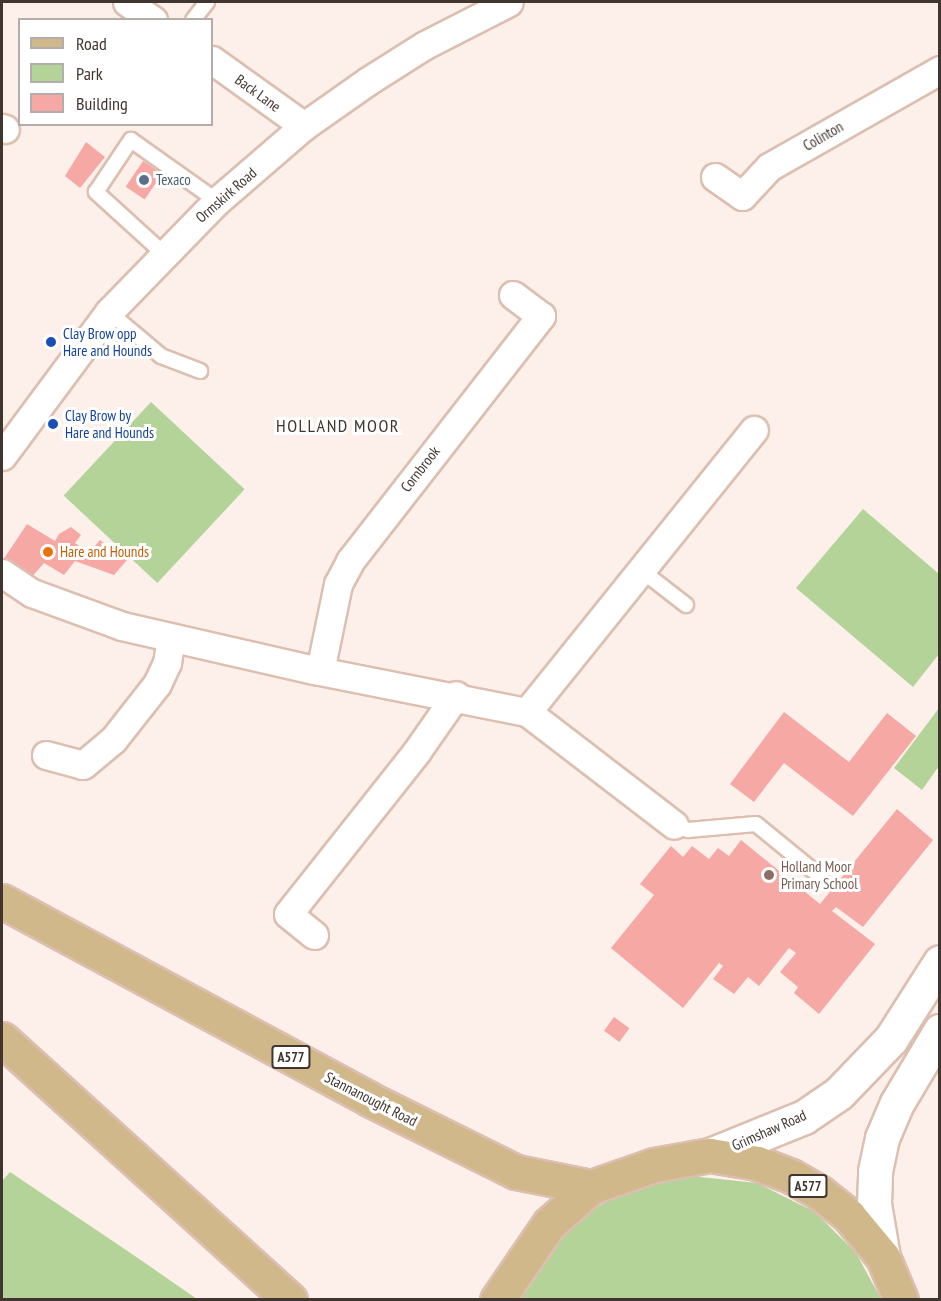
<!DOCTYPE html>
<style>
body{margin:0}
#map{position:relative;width:941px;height:1301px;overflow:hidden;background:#fdf0ea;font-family:"PT Sans Narrow",sans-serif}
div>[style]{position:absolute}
.green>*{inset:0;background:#b4d398;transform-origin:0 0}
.building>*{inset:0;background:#f5a8a4;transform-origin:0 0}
.roads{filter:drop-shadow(2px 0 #dcbfb0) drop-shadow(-2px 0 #dcbfb0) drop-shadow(0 2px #dcbfb0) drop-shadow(0 -2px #dcbfb0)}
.lane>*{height:14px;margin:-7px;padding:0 7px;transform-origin:7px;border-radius:7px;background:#fff}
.street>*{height:27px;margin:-13.5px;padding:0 13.5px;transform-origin:13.5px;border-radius:13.5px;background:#fff}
.secondary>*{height:33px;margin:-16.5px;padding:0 16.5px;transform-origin:16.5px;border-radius:16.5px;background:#fff}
.primary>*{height:33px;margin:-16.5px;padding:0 16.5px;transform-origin:16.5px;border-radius:16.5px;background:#d0b88b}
.dots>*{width:16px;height:16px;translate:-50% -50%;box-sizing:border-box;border:3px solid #fff;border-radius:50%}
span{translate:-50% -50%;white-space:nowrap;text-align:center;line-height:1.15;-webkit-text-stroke:6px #fff;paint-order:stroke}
.shield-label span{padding:2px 4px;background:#fff;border:2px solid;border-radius:4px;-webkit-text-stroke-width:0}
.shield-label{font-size:14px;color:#41352f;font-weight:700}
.street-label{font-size:15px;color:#41352f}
.service-label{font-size:15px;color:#4e5e75}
.left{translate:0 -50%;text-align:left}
.transit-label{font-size:15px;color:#164399}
.food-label{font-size:15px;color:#c56008}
.education-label{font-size:15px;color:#785e54}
.quarter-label{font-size:18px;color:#41352f;letter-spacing:1.5px}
.frame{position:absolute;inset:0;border:3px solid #41352f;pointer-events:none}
.legend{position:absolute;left:18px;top:18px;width:195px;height:108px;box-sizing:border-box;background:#fff;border:2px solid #b3aeac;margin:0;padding:8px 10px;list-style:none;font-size:18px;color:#41352f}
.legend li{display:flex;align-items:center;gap:12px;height:30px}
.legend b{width:30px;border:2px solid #b3aeac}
</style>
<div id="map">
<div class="green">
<div style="left:151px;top:402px;width:128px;height:128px;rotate:43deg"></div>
<div style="clip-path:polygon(863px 509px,939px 574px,939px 654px,913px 687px,796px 588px)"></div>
<div style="clip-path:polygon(939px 708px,939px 766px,922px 790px,894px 768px)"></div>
<div style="clip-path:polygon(10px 1172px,132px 1254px,197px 1299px,2px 1299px,2px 1181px)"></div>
<div style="clip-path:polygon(691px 1176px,757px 1183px,815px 1212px,856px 1253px,881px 1299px,519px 1300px,551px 1249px,585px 1215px,623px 1191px)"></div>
</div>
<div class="building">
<div style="clip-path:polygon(86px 142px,105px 157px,80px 188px,65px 176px)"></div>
<div style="left:143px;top:161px;width:23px;height:31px;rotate:34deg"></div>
<div style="clip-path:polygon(27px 524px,55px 541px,59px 534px,71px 527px,81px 535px,75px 543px,89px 553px,100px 540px,127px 560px,114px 575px,75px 561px,64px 575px,44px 563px,30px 579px,3px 560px)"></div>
<div style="clip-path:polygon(784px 712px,849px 762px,887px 713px,916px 736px,853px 816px,784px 763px,754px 802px,730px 784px)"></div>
<div style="clip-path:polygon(897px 809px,933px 840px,863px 927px,836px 907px,832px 911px,875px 944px,819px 1014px,794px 993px,798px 987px,780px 972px,796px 953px,789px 948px,759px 986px,748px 977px,734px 994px,713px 979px,723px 966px,719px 963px,683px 1008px,611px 948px,654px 895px,640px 884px,671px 846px,683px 857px,692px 846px,709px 859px,718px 848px,729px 856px,741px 840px,820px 904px)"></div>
<div style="left:614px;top:1017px;width:19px;height:17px;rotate:36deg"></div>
</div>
<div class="roads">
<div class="lane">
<div style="left:193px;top:20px;width:23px;rotate:-52deg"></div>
<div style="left:163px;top:253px;width:91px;rotate:-137.7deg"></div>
<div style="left:96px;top:192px;width:63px;rotate:-56.1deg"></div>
<div style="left:131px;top:140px;width:105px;rotate:35.3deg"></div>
<div style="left:109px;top:312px;width:68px;rotate:40.2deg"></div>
<div style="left:161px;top:356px;width:42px;rotate:21deg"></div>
<div style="left:641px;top:570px;width:57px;rotate:37.9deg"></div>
<div style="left:674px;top:825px;width:15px;rotate:20deg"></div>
<div style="left:688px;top:830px;width:68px;rotate:-5deg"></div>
<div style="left:756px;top:824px;width:84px;rotate:39.2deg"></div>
</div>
<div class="street">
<div style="left:127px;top:2px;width:32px;rotate:35deg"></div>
<div style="left:212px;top:60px;width:113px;rotate:35.7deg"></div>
<div style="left:2px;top:128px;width:3px;rotate:18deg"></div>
<div style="left:715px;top:177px;width:33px;rotate:35deg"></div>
<div style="left:742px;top:196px;width:40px;rotate:-47deg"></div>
<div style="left:769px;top:167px;width:197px;rotate:-29.6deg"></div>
<div style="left:2px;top:456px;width:179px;rotate:-53.4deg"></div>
<div style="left:109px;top:312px;width:155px;rotate:-45.8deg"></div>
<div style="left:217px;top:201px;width:115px;rotate:-40.8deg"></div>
<div style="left:304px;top:126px;width:78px;rotate:-35.1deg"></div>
<div style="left:368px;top:81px;width:67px;rotate:-32.3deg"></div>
<div style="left:425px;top:45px;width:94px;rotate:-27.1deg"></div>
<div style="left:2px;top:573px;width:36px;rotate:34deg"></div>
<div style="left:32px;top:593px;width:96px;rotate:20.1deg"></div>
<div style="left:122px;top:626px;width:197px;rotate:12.9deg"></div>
<div style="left:314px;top:670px;width:217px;rotate:11.2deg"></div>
<div style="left:527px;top:712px;width:185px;rotate:37.5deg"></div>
<div style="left:320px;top:671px;width:89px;rotate:-78.3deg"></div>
<div style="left:338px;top:584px;width:26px;rotate:-62deg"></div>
<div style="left:350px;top:561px;width:311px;rotate:-52.1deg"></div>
<div style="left:541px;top:316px;width:35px;rotate:-143deg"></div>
<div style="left:527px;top:712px;width:362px;rotate:-51.2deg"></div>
<div style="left:46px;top:755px;width:38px;rotate:15deg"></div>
<div style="left:83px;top:765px;width:39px;rotate:-40deg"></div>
<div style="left:113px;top:740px;width:71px;rotate:-51.8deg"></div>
<div style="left:157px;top:684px;width:23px;rotate:-65deg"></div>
<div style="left:167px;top:663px;width:25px;rotate:-81deg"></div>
<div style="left:314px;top:935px;width:33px;rotate:-141deg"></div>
<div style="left:288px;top:914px;width:208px;rotate:-51.6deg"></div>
<div style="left:417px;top:751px;width:68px;rotate:-55.1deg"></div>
</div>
<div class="secondary">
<div style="left:710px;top:1155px;width:101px;rotate:-22deg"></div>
<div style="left:804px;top:1117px;width:42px;rotate:-34.4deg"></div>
<div style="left:839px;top:1093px;width:75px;rotate:-46.1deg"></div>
<div style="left:891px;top:1039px;width:91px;rotate:-57.5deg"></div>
<div style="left:883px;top:1257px;width:54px;rotate:-99.6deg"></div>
<div style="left:874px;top:1204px;width:33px;rotate:-88deg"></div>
<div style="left:875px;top:1171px;width:34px;rotate:-78deg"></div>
<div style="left:882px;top:1138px;width:38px;rotate:-67deg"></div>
<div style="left:897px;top:1103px;width:84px;rotate:-59.2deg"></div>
</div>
<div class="primary">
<div style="left:2px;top:901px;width:417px;rotate:28.3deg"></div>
<div style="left:369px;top:1099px;width:164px;rotate:26.4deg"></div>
<div style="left:516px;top:1172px;width:76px;rotate:11.3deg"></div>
<div style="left:2px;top:1039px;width:389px;rotate:42.2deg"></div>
<div style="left:497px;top:1300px;width:92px;rotate:-55.6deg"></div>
<div style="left:549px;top:1224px;width:56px;rotate:-41.4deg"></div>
<div style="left:591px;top:1187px;width:67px;rotate:-19.2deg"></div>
<div style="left:654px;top:1165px;width:57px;rotate:-10.1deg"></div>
<div style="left:710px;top:1155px;width:48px;rotate:9.7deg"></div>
<div style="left:757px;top:1163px;width:36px;rotate:21deg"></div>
<div style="left:791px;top:1176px;width:34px;rotate:30deg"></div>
<div style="left:820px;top:1193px;width:37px;rotate:38deg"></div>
<div style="left:849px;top:1216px;width:53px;rotate:50.3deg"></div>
<div style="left:883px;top:1257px;width:47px;rotate:67.3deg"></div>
</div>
</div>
<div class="dots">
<div style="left:144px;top:180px;background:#5c6f8a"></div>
<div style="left:51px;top:342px;background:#1a4fb4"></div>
<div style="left:53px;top:424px;background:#1a4fb4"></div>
<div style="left:48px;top:552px;background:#e8710a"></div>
<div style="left:769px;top:875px;background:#8d6e63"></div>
</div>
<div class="shield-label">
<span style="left:291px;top:1057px">A577</span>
<span style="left:808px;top:1186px">A577</span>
</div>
<div class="street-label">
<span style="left:258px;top:93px;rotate:36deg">Back Lane</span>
<span style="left:823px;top:136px;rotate:-30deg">Colinton</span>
<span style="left:226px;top:195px;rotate:-41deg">Ormskirk Road</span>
<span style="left:420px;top:469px;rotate:-52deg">Cornbrook</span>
<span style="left:371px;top:1099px;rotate:27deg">Stannanought Road</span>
<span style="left:769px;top:1130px;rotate:-24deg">Grimshaw Road</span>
</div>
<div class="service-label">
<span class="left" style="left:156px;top:180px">Texaco</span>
</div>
<div class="transit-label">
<span class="left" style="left:63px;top:342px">Clay Brow opp<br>Hare and Hounds</span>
<span class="left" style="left:65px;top:424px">Clay Brow by<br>Hare and Hounds</span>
</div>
<div class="food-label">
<span class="left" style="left:60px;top:552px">Hare and Hounds</span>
</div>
<div class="education-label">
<span class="left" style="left:781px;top:875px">Holland Moor<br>Primary School</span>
</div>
<div class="quarter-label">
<span style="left:338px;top:426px">HOLLAND MOOR</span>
</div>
<div class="frame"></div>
<ul class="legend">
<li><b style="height:8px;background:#d0b88b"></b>Road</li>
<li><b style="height:16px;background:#b4d398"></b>Park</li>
<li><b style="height:16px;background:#f5a8a4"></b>Building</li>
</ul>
</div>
